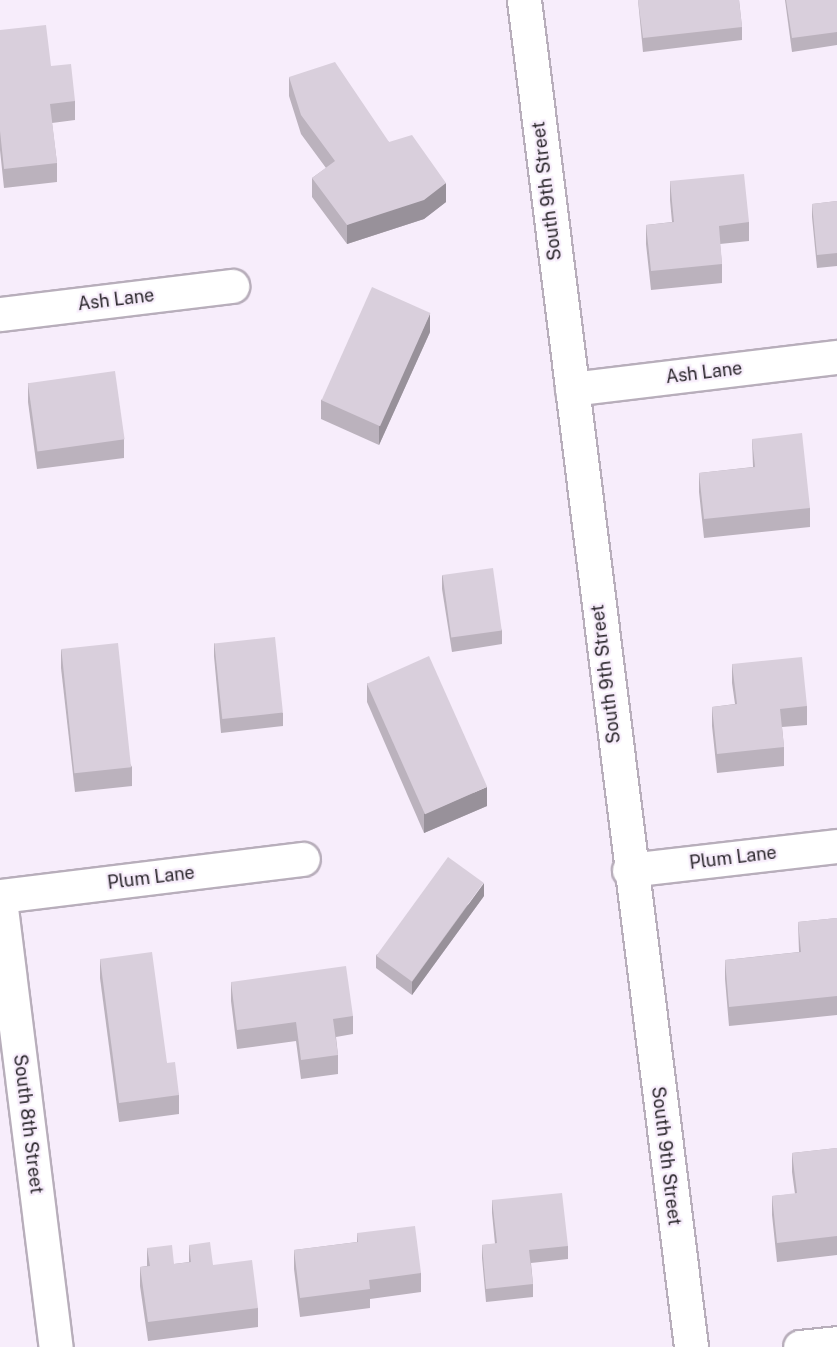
<!DOCTYPE html>
<style>
body{margin:0}
#map{position:relative;width:837px;height:1347px;overflow:hidden;background:#f7edfb;font-family:"Public Sans",sans-serif}
div>[style]{position:absolute}
.roads{filter:drop-shadow(2px 0 #b8aebb) drop-shadow(-2px 0 #b8aebb) drop-shadow(0 2px #b8aebb) drop-shadow(0 -2px #b8aebb)}
.minor>*{height:33px;margin:-16.5px;padding:0 16.5px;transform-origin:16.5px;border-radius:16.5px;background:#fff}
.wall>*{inset:0;background:#bbb2bd}
.shaded-wall>*{inset:0;background:#98919a}
.building>*{inset:0;background:#d9cfdc;transform-origin:0 0}
span{translate:-50% -50%;white-space:nowrap;text-align:center;line-height:1.15;-webkit-text-stroke:4.5px #f7edfb;paint-order:stroke}
.street-label{font-size:18px;color:#2b272c}
</style>
<div id="map">
<div class="roads">
<div class="minor">
<div style="left:524px;top:0;width:1357px;rotate:82.93deg"></div>
<div style="left:0;top:314px;width:234px;rotate:-6.9deg"></div>
<div style="left:572px;top:389px;width:267px;rotate:-6.9deg"></div>
<div style="left:629px;top:870px;width:209px;rotate:-6.6deg"></div>
<div style="left:0;top:896px;width:305px;rotate:-7deg"></div>
<div style="left:0;top:900px;width:450px;rotate:82.9deg"></div>
<div style="left:800px;top:1347px;width:37px;rotate:-6deg"></div>
</div>
</div>
<div class="wall">
<div style="clip-path:polygon(638px 0,739px 0,742px 27px,742px 40px,643px 52px)"></div>
<div style="clip-path:polygon(785px 0,837px 0,837px 45px,792px 52px)"></div>
<div style="clip-path:polygon(0 30px,51px 66px,75px 101px,75px 120px,52px 123px,57px 163px,57px 182px,4px 188px,0 150px)"></div>
<div style="clip-path:polygon(289px 77px,389px 142px,446px 202px,424px 219px,347px 244px,312px 197px,312px 178px,326px 168px,301px 134px,289px 96px)"></div>
<div style="clip-path:polygon(670px 181px,749px 222px,749px 241px,720px 244px,722px 264px,722px 283px,651px 290px,646px 244px,646px 225px,672px 222px,670px 200px)"></div>
<div style="clip-path:polygon(837px 201px,837px 266px,817px 268px,812px 217px,812px 204px)"></div>
<div style="clip-path:polygon(430px 332px,379px 445px,321px 419px,321px 400px)"></div>
<div style="clip-path:polygon(28px 383px,124px 439px,124px 458px,37px 469px,28px 402px)"></div>
<div style="clip-path:polygon(752px 439px,810px 508px,810px 527px,704px 538px,699px 492px,699px 473px,753px 467px)"></div>
<div style="clip-path:polygon(442px 575px,502px 630px,502px 644px,452px 652px,442px 589px)"></div>
<div style="clip-path:polygon(214px 643px,283px 713px,283px 726px,221px 733px,214px 656px)"></div>
<div style="clip-path:polygon(61px 649px,132px 767px,132px 786px,75px 792px,61px 668px)"></div>
<div style="clip-path:polygon(732px 664px,807px 706px,807px 725px,782px 727px,784px 747px,784px 766px,717px 773px,712px 726px,712px 707px,735px 704px,732px 683px)"></div>
<div style="clip-path:polygon(367px 683px,487px 806px,424px 833px,367px 702px)"></div>
<div style="clip-path:polygon(484px 896px,412px 995px,376px 968px,376px 955px)"></div>
<div style="clip-path:polygon(837px 918px,837px 1015px,729px 1026px,725px 979px,725px 960px,799px 952px,798px 922px)"></div>
<div style="clip-path:polygon(100px 959px,167px 1063px,179px 1095px,179px 1114px,119px 1122px,100px 978px)"></div>
<div style="clip-path:polygon(231px 982px,353px 1016px,353px 1034px,336px 1037px,338px 1055px,338px 1074px,301px 1079px,296px 1041px,237px 1049px,231px 1001px)"></div>
<div style="clip-path:polygon(837px 1148px,837px 1255px,777px 1262px,772px 1215px,772px 1196px,795px 1194px,792px 1172px,792px 1153px)"></div>
<div style="clip-path:polygon(492px 1200px,568px 1246px,568px 1259px,531px 1263px,533px 1284px,533px 1297px,486px 1302px,482px 1258px,482px 1245px,495px 1244px,492px 1213px)"></div>
<div style="clip-path:polygon(357px 1233px,421px 1273px,421px 1292px,370px 1299px,370px 1308px,300px 1317px,294px 1269px,294px 1250px,357px 1242px)"></div>
<div style="clip-path:polygon(189px 1245px,213px 1265px,258px 1308px,258px 1327px,148px 1341px,140px 1286px,140px 1267px,147px 1266px,147px 1248px,174px 1264px,189px 1262px)"></div>
</div>
<div class="shaded-wall">
<div style="clip-path:polygon(446px 183px,446px 202px,424px 219px,347px 244px,347px 225px)"></div>
<div style="clip-path:polygon(430px 313px,430px 332px,379px 445px,379px 426px)"></div>
<div style="clip-path:polygon(487px 787px,487px 806px,424px 833px,424px 814px)"></div>
<div style="clip-path:polygon(484px 883px,484px 896px,412px 995px,412px 982px)"></div>
</div>
<div class="building">
<div style="clip-path:polygon(638px 0,739px 0,742px 27px,643px 38px)"></div>
<div style="clip-path:polygon(786px 0,837px 0,837px 32px,792px 38px)"></div>
<div style="clip-path:polygon(46px 25px,51px 66px,71px 64px,75px 101px,50px 104px,57px 163px,4px 169px,0 131px,0 30px)"></div>
<div style="clip-path:polygon(335px 62px,389px 142px,412px 135px,446px 183px,424px 200px,347px 225px,312px 178px,335px 161px,301px 115px,289px 77px)"></div>
<div style="clip-path:polygon(744px 174px,749px 222px,719px 226px,722px 264px,651px 271px,646px 225px,674px 222px,670px 181px)"></div>
<div style="clip-path:polygon(837px 201px,837px 253px,817px 255px,812px 204px)"></div>
<div style="left:372px;top:287px;width:64px;height:124px;rotate:24deg"></div>
<div style="left:115px;top:371px;width:69px;height:88px;rotate:82deg"></div>
<div style="clip-path:polygon(802px 433px,810px 508px,704px 519px,699px 473px,755px 467px,752px 439px)"></div>
<div style="left:493px;top:568px;width:63px;height:51px;rotate:82deg"></div>
<div style="left:275px;top:637px;width:76px;height:61px;rotate:84deg"></div>
<div style="left:118px;top:643px;width:125px;height:57px;rotate:84deg"></div>
<div style="left:429px;top:656px;width:143px;height:68px;rotate:66deg"></div>
<div style="clip-path:polygon(802px 657px,807px 706px,780px 709px,784px 747px,717px 754px,712px 707px,737px 704px,732px 664px)"></div>
<div style="left:448px;top:857px;width:44px;height:122px;rotate:36deg"></div>
<div style="clip-path:polygon(837px 918px,837px 996px,729px 1007px,725px 960px,801px 952px,798px 922px)"></div>
<div style="clip-path:polygon(152px 952px,167px 1063px,175px 1062px,179px 1095px,119px 1103px,100px 959px)"></div>
<div style="clip-path:polygon(346px 966px,353px 1016px,333px 1019px,338px 1055px,301px 1060px,296px 1022px,237px 1030px,231px 982px)"></div>
<div style="clip-path:polygon(837px 1148px,837px 1236px,777px 1243px,772px 1196px,797px 1193px,792px 1153px)"></div>
<div style="clip-path:polygon(562px 1193px,568px 1246px,529px 1250px,533px 1284px,486px 1289px,482px 1245px,497px 1243px,492px 1200px)"></div>
<div style="clip-path:polygon(415px 1226px,421px 1273px,369px 1280px,370px 1289px,300px 1298px,294px 1250px,358px 1242px,357px 1233px)"></div>
<div style="clip-path:polygon(210px 1242px,213px 1265px,252px 1260px,258px 1308px,148px 1322px,140px 1267px,150px 1266px,147px 1248px,172px 1245px,174px 1264px,191px 1262px,189px 1245px)"></div>
</div>
<div class="street-label">
<span style="left:547px;top:191px;rotate:-97deg">South 9th Street</span>
<span style="left:116px;top:300px;rotate:-7deg">Ash Lane</span>
<span style="left:704px;top:373px;rotate:-7deg">Ash Lane</span>
<span style="left:606px;top:674px;rotate:-97deg">South 9th Street</span>
<span style="left:733px;top:858px;rotate:-7deg">Plum Lane</span>
<span style="left:151px;top:878px;rotate:-7deg">Plum Lane</span>
<span style="left:28px;top:1124px;rotate:83deg">South 8th Street</span>
<span style="left:666px;top:1156px;rotate:83deg">South 9th Street</span>
</div>
</div>
